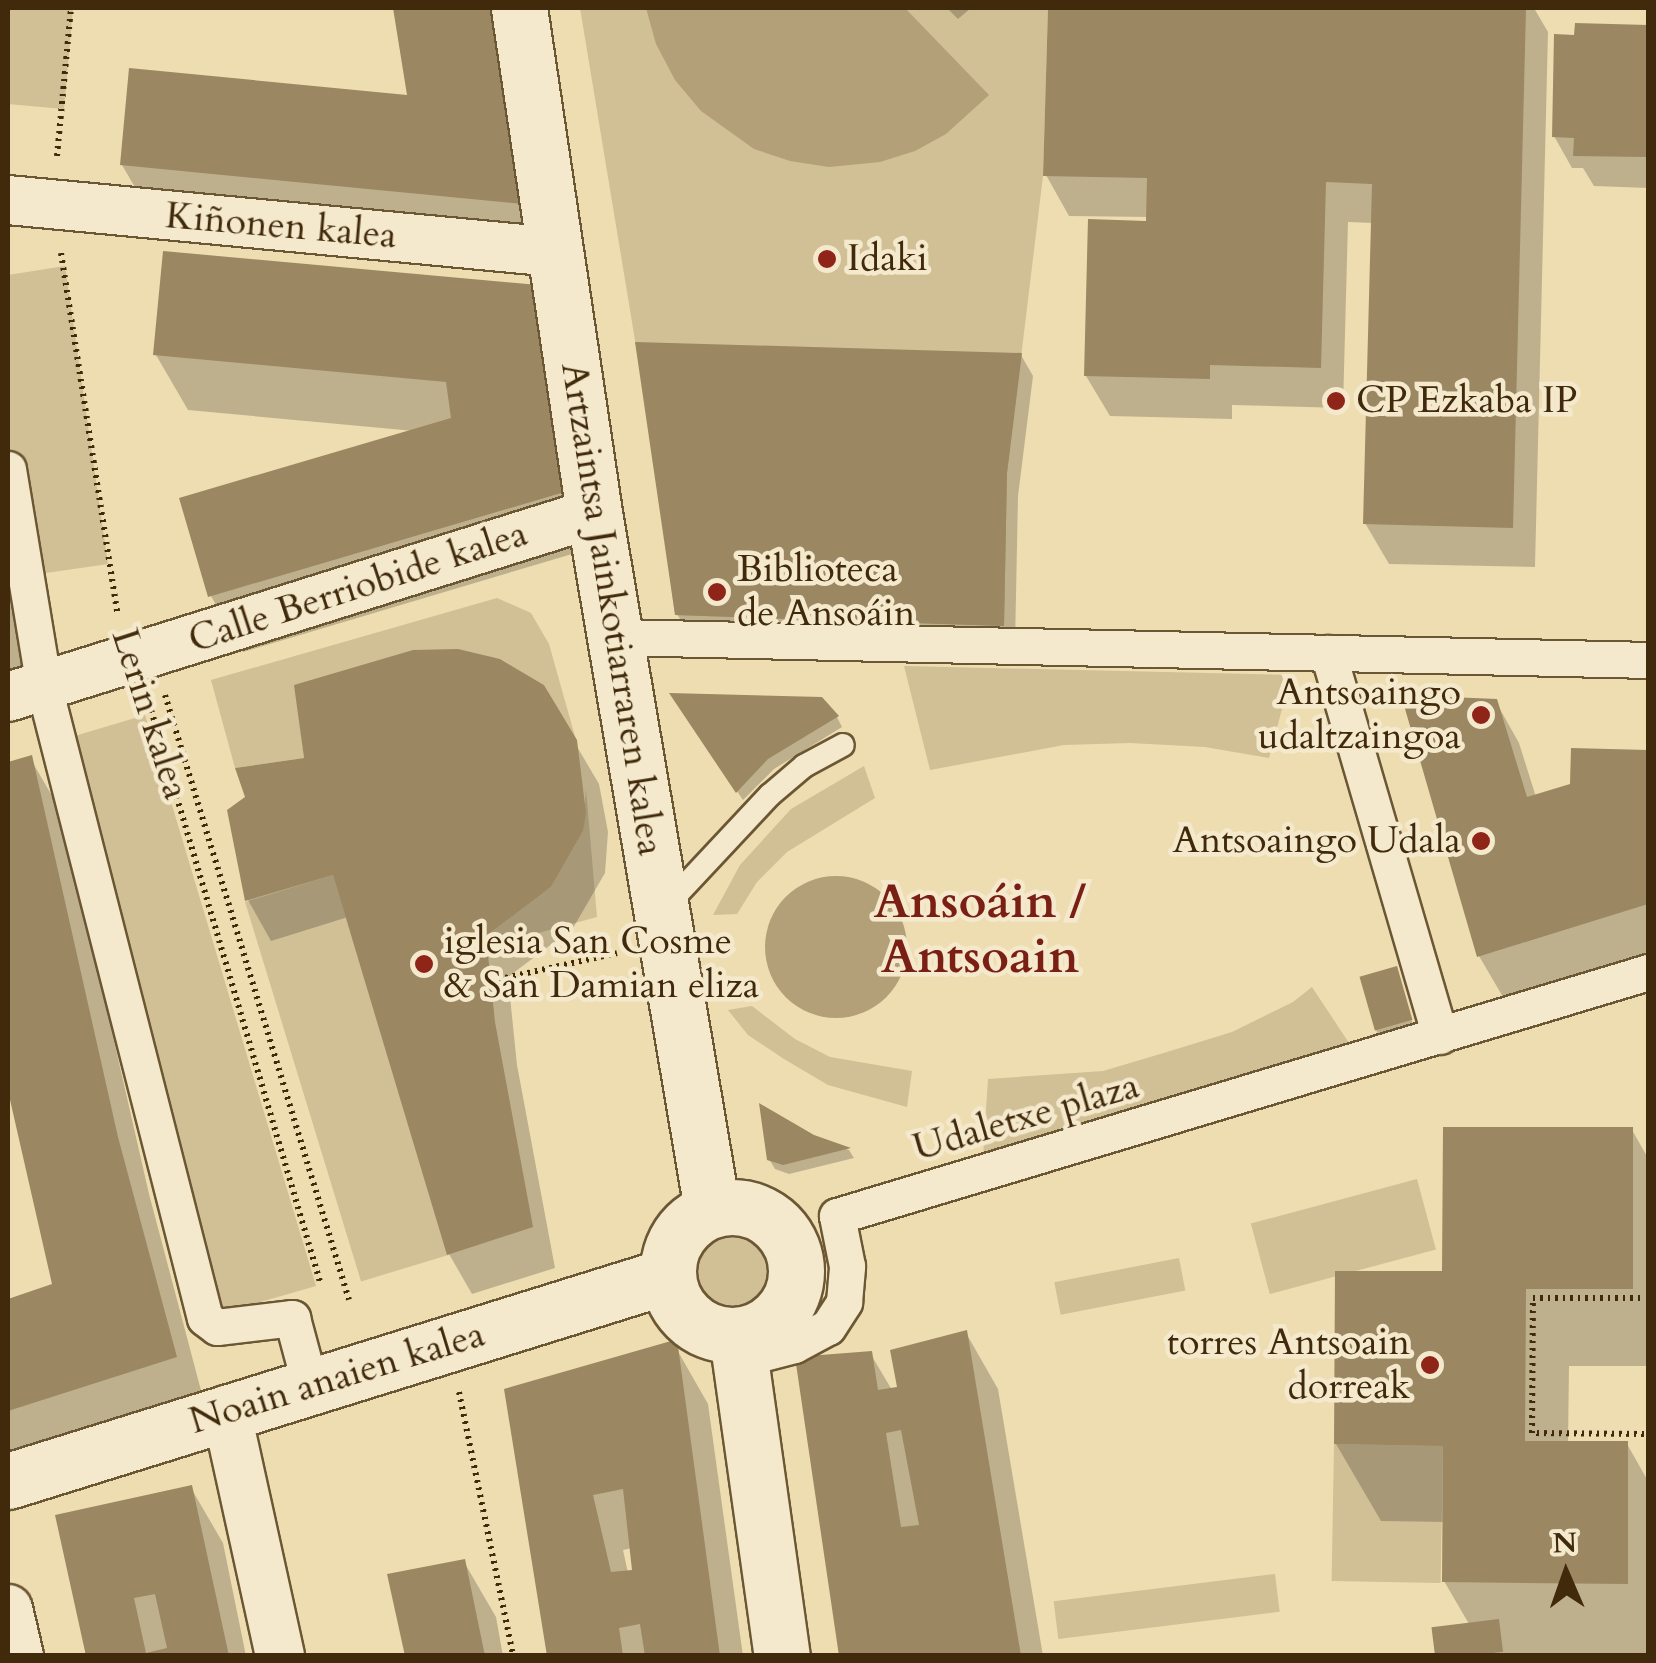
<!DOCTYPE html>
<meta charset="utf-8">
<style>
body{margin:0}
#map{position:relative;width:1656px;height:1663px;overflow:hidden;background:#eeddb1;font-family:Cardo,serif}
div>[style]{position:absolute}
.green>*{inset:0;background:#d1bf95;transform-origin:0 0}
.round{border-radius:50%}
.water>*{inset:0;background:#b3a079}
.shadow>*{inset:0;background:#0003}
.building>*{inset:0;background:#9b8761;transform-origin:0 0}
.path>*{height:6px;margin-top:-3px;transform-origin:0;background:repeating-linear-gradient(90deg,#412a0b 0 2.5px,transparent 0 7.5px)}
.roads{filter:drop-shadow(2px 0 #6c5734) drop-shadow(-2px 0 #6c5734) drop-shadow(0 2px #6c5734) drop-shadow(0 -2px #6c5734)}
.service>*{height:22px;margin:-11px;padding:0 11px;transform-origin:11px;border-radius:11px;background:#f4e9cc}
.pedestrian>*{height:35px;margin:-17.5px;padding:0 17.5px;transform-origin:17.5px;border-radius:17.5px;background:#f4e9cc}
.minor>*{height:48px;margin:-24px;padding:0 24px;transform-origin:24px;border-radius:24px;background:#f4e9cc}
.tertiary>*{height:55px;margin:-27.5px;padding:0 27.5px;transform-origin:27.5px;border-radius:27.5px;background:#f4e9cc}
.tertiary>.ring{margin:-27.5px;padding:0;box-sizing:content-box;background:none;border:55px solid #f4e9cc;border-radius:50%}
.dots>*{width:28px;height:28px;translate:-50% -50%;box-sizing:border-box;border:5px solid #f4e9cc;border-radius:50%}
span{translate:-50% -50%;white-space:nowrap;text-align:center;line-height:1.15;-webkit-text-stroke:9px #f4e9cc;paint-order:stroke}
.street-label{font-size:38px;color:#412a0b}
.poi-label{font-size:38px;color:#412a0b}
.left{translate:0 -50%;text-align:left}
.right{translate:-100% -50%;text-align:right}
.district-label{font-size:48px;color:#7a1f14;font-weight:700}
.frame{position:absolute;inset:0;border:10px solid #412a0b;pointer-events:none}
.north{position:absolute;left:1516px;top:1523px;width:100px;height:100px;-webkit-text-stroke:8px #f4e9cc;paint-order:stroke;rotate:358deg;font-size:28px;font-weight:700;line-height:40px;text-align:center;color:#412a0b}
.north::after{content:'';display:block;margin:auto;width:35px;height:45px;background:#412a0b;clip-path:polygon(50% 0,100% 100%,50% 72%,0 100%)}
</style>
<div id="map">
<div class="green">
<div style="clip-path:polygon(8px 8px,73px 8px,64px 109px,8px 104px)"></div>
<div style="clip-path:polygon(580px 8px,1048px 8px,1043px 176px,1007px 473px,1004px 626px,675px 615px,655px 461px)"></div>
<div style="clip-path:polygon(65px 266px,108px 564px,18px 577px,8px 506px,8px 275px)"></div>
<div style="clip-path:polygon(497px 598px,531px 613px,549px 644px,576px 740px,544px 685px,500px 659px,440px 650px,295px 685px,304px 758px,235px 768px,211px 680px)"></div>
<div style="clip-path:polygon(904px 666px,1291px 675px,1269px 758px,1205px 747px,1130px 743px,1064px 745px,930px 770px)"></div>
<div style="clip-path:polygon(145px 715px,316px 1286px,205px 1318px,58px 741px)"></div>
<div style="clip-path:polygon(864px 766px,875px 798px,787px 852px,757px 882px,737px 914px,713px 915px,740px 865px,791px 809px)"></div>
<div style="clip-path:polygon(586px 789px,597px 917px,487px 947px,486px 936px,551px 887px,583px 831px)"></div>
<div style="left:333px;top:875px;width:397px;height:92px;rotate:73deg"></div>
<div style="clip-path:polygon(1312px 987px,1351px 1046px,983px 1157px,988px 1079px,1103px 1071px,1167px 1052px,1232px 1032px,1293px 1002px)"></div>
<div style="clip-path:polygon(752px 1006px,795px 1039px,830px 1057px,912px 1071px,907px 1107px,828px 1085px,784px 1059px,748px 1035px,728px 1010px)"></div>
<div style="left:1417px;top:1179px;width:73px;height:172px;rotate:75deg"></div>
<div class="round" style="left:687px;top:1227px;width:88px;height:88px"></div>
<div style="left:1179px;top:1258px;width:33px;height:127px;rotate:79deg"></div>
<div style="left:1334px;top:1444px;width:109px;height:137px;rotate:1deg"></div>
<div style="left:1275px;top:1574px;width:38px;height:223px;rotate:83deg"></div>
</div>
<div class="water">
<div style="clip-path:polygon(646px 8px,905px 8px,989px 95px,946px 134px,915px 151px,880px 162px,829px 167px,790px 161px,754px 149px,701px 111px,675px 80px,656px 44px)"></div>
<div class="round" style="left:765px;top:876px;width:142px;height:142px"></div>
</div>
<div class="shadow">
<div style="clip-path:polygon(396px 8px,516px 8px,554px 258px,154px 220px,122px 165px,410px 98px)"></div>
<div style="clip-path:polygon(947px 8px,971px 8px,958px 19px)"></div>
<div style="clip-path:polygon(1050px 8px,1534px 8px,1548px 32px,1535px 567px,1389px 564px,1365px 523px,1373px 223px,1348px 222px,1343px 408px,1232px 405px,1232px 419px,1110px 416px,1086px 376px,1149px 217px,1069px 216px,1046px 175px)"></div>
<div style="clip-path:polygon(1577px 26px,1648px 27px,1648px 188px,1594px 186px,1583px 168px,1572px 168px,1554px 136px)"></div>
<div style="clip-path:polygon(537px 288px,599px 546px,243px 652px,211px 596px,182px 500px,414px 431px,188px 410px,156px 355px)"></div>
<div style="clip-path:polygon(1021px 355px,1033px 376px,1018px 496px,1015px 646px,690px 635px,677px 614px)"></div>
<div style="clip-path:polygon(8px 505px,36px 678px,8px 686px)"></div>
<div style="clip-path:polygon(542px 687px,599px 784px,608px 832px,605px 873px,573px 928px,508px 977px,517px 1065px,555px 1268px,472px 1294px,449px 1254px,348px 917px,271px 941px,248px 900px,230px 811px,307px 760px)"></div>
<div style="clip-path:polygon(1405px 698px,1496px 702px,1519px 743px,1536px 797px,1572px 786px,1573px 751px,1648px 753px,1648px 952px,1503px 997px,1479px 956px)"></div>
<div style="clip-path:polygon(678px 704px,837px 717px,842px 727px,774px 769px,743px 800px)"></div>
<div style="clip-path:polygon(30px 758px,62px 813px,149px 1194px,207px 1413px,8px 1476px,8px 1301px,55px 1286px,8px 1080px,8px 765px)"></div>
<div style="clip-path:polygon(1395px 969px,1415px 1030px,1381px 1039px,1376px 1030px)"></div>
<div style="clip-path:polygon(1632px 1130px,1648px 1158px,1648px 1366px,1569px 1366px,1568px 1444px,1627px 1444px,1648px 1481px,1648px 1656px,1437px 1656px,1469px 1624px,1444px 1581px,1445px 1522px,1381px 1521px,1336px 1444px,1445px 1274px)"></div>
<div style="clip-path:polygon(813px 1137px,849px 1150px,854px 1158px,789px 1174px,775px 1169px,769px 1159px)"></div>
<div style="clip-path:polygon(966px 1333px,998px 1389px,1043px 1656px,842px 1656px,870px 1353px,892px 1390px,900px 1389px)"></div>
<div style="clip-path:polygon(evenodd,676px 1348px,708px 1404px,743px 1656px,549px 1656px,507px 1390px,676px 1348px,632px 1548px,635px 1572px,628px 1573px,623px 1550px,632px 1548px)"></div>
<div style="clip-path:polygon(191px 1488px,223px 1543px,246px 1656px,88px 1656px)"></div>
<div style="clip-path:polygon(464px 1562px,496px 1617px,503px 1656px,408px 1656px)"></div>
</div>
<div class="building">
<div style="clip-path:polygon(393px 8px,494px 8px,524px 204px,120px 165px,129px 68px,407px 95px)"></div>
<div style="clip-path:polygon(1048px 8px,1526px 8px,1513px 528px,1363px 524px,1372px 184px,1326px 182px,1321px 368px,1210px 365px,1210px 379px,1084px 376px,1088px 219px,1146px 221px,1147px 178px,1043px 176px)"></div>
<div style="clip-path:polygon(1575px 23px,1648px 25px,1648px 157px,1573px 156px,1574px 138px,1552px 137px,1554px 34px,1574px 35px)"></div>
<div style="clip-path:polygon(163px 251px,538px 285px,568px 491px,208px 597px,179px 498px,451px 418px,446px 382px,153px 355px)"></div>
<div style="clip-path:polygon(635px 342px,1022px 353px,1007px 473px,1004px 626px,675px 615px)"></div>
<div style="clip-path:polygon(458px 649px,500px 659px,544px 685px,577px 740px,586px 813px,583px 831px,551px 887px,486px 936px,495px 1022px,533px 1227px,447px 1255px,333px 875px,245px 901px,227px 810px,245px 797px,235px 768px,304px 758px,294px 685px,413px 650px)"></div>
<div style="clip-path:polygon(669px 693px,822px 697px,839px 716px,768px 759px,736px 793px)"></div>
<div style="clip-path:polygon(1401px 695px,1497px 699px,1527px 797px,1570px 784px,1571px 748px,1648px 750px,1648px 904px,1477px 957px)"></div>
<div style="clip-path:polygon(32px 755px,118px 1137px,177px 1357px,8px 1411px,8px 1299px,52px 1284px,8px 1091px,8px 762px)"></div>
<div style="left:1397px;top:966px;width:56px;height:39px;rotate:74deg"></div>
<div style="clip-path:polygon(759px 1103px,814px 1135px,851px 1148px,783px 1165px,767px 1160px)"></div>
<div style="clip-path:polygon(1443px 1127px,1633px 1127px,1633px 1289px,1526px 1289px,1525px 1441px,1628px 1441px,1628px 1584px,1442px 1582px,1443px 1446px,1334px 1444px,1335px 1271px,1442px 1271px)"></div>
<div style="clip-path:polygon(evenodd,967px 1330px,1021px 1656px,839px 1656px,795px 1357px,872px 1351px,878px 1390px,897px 1387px,890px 1350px,967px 1330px,901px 1430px,919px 1525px,901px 1527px,886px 1433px,901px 1430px)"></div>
<div style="clip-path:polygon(evenodd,671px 1341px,678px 1346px,720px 1656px,645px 1656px,640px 1624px,619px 1628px,623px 1656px,547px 1656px,504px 1389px,671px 1341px,623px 1489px,632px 1570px,611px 1572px,593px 1495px,623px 1489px)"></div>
<div style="clip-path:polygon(evenodd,192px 1485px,229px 1656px,86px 1656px,55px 1515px,192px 1485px,155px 1594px,167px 1648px,146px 1653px,134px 1598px,155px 1594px)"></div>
<div style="clip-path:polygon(465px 1559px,485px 1656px,405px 1656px,387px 1574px)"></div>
<div style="left:1499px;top:1619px;width:33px;height:68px;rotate:83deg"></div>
</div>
<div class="path">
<div style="left:57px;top:156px;width:149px;rotate:-84.6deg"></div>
<div style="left:61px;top:253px;width:367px;rotate:81.1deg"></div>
<div style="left:165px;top:695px;width:632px;rotate:73.08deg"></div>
<div style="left:149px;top:703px;width:607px;rotate:73.54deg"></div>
<div style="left:491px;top:981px;width:129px;rotate:-12.5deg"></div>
<div style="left:459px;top:1392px;width:269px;rotate:78.4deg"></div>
<div style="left:1644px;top:1434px;width:112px;rotate:-179.5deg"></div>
<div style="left:1532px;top:1433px;width:135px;rotate:-89.6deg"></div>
<div style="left:1533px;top:1298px;width:112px"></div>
</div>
<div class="roads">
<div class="service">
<div style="left:666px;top:906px;width:152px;rotate:-46.9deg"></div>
<div style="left:770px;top:795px;width:45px;rotate:-40.5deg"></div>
<div style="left:804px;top:766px;width:44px;rotate:-28.3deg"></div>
</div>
<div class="pedestrian">
<div style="left:8px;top:469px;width:221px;rotate:80.6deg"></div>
<div style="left:44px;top:687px;width:651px;rotate:75.69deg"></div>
<div style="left:205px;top:1318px;width:15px;rotate:37deg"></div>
<div style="left:217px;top:1327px;width:76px;rotate:-6.8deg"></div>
<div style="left:292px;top:1318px;width:69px;rotate:75deg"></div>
<div style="left:614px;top:637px;width:1034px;rotate:1.27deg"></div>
<div style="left:1328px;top:653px;width:399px;rotate:73.7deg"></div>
<div style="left:740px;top:1359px;width:56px;rotate:-14.5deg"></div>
<div style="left:794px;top:1345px;width:38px;rotate:-28deg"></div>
<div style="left:828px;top:1327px;width:30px;rotate:-57deg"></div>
<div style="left:844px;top:1302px;width:36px;rotate:-85deg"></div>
<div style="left:847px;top:1266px;width:51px;rotate:-101.3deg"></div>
<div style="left:837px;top:1216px;width:847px;rotate:-16.74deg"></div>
</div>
<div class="minor">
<div style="left:8px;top:200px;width:548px;rotate:5.44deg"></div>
<div style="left:8px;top:697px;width:614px;rotate:-17.43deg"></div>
<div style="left:226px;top:1410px;width:252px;rotate:77.6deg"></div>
<div style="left:8px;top:1609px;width:48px;rotate:76.8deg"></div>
</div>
<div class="tertiary">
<div style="left:519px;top:8px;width:511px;rotate:81.55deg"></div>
<div style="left:594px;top:513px;width:706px;rotate:80.38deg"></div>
<div class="ring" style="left:668px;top:1207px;width:73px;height:73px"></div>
<div style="left:737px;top:1337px;width:322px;rotate:82deg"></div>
<div style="left:8px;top:1481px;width:690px;rotate:-17.28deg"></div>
</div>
</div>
<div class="dots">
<div style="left:827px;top:259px;background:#8f2418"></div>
<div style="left:1336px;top:401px;background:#8f2418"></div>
<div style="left:717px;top:592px;background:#8f2418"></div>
<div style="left:1481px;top:715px;background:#8f2418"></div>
<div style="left:1481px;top:841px;background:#8f2418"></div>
<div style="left:424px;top:964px;background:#8f2418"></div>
<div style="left:1430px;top:1365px;background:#8f2418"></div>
</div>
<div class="street-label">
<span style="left:281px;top:226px;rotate:5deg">Kiñonen kalea</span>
<span style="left:358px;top:587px;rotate:-18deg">Calle Berriobide kalea</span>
<span style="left:612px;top:609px;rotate:81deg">Artzaintsa Jainkotiarraren kalea</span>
<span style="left:150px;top:714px;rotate:72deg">Lerin kalea</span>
<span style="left:1026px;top:1117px;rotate:-16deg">Udaletxe plaza</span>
<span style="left:337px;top:1378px;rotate:-17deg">Noain anaien kalea</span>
</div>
<div class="poi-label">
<span class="left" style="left:847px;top:259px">Idaki</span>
<span class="left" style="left:1356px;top:401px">CP Ezkaba IP</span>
<span class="left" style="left:737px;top:592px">Biblioteca<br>de Ansoáin</span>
<span class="right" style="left:1461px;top:715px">Antsoaingo<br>udaltzaingoa</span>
<span class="right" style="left:1461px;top:841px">Antsoaingo Udala</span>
<span class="left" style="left:444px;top:964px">iglesia San Cosme<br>&amp; San Damian eliza</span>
<span class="right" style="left:1410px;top:1365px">torres Antsoain<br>dorreak</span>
</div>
<div class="district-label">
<span style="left:980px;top:929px">Ansoáin /<br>Antsoain</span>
</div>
<div class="frame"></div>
<div class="north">N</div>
</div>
